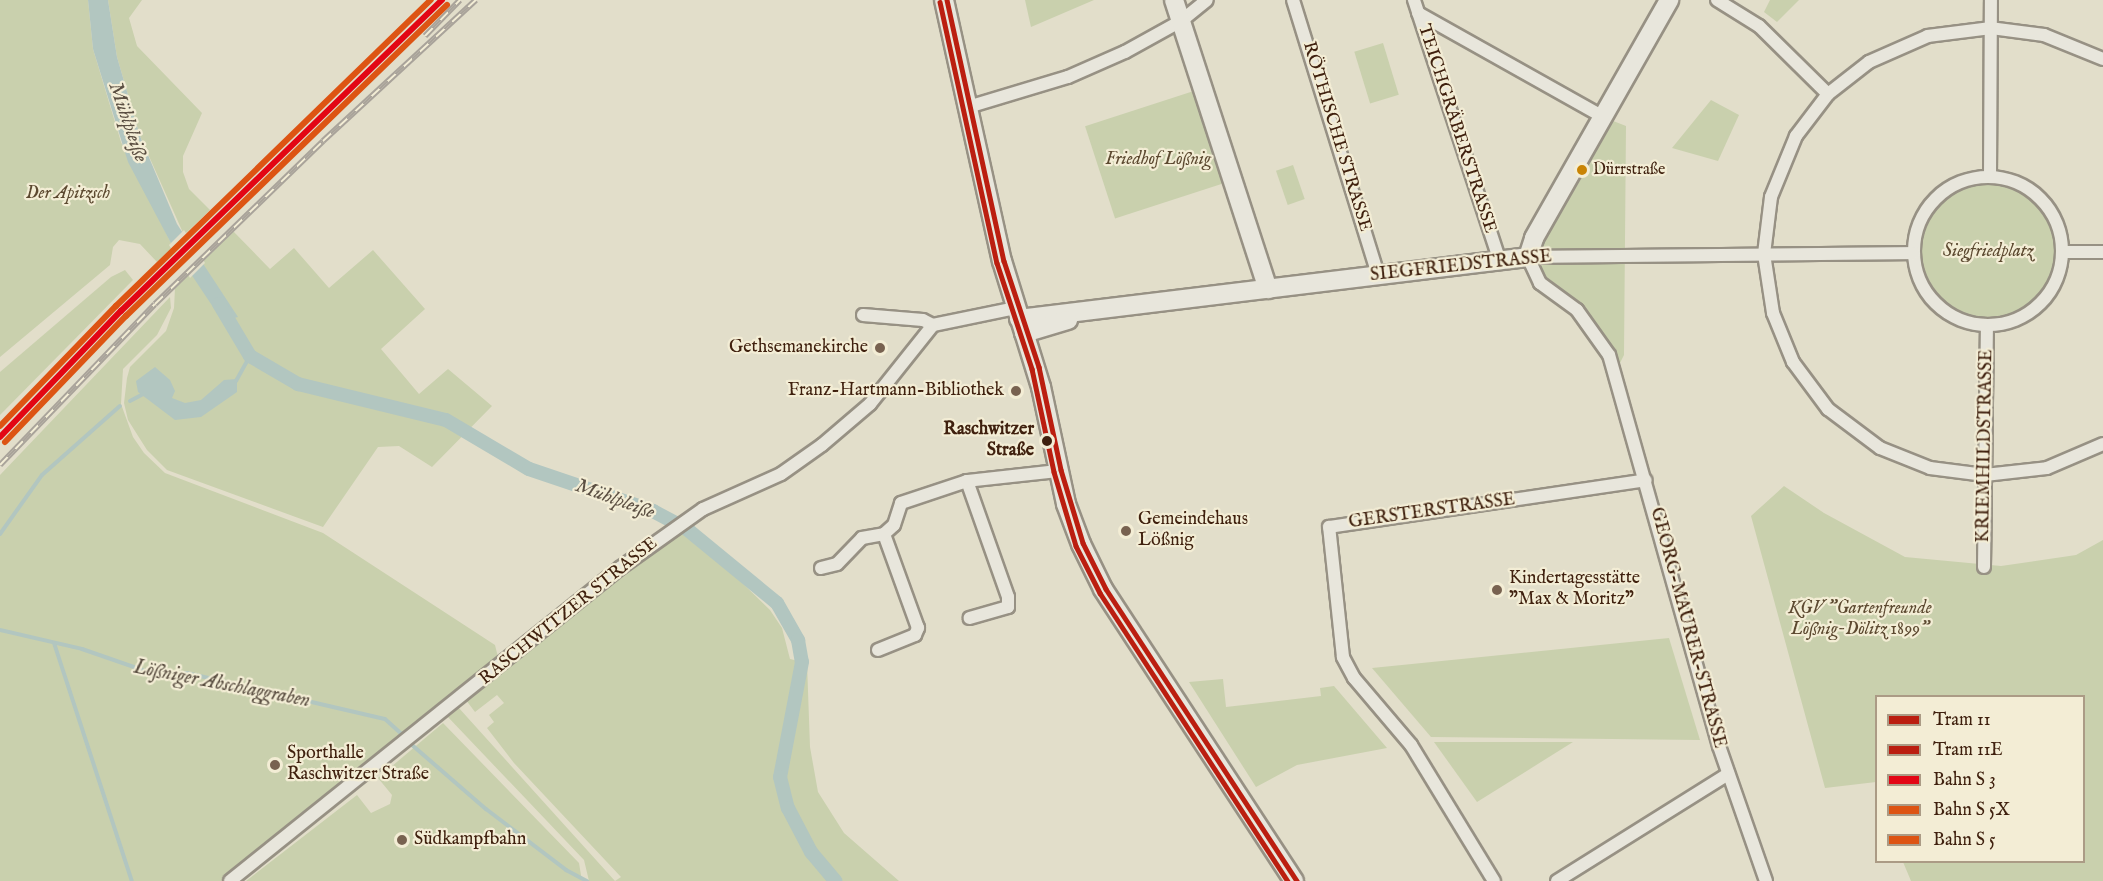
<!DOCTYPE html>
<meta charset="utf-8">
<style>
body{margin:0}
#map{position:relative;width:2103px;height:881px;overflow:hidden;background:#e2deca;font-family:"IM FELL English",serif}
div>[style]{position:absolute}
.green>*{inset:0;background:#c9d0ad;transform-origin:0 0}
.round{border-radius:50%}
.water>*{inset:0;background:#b2c6c0}
.pier>*{inset:0;background:#e2deca}
.stream>*{height:4px;margin:-2px;padding:0 2px;transform-origin:2px;border-radius:2px;background:#b2c6c0}
.canal>*{height:14px;margin:-7px;padding:0 7px;transform-origin:7px;border-radius:7px;background:#b2c6c0}
.roads{filter:drop-shadow(2px 0 #979184) drop-shadow(-2px 0 #979184) drop-shadow(0 2px #979184) drop-shadow(0 -2px #979184)}
.street>*{height:12px;margin:-6px;padding:0 6px;transform-origin:6px;border-radius:6px;background:#e8e6dc}
.street>.ring{margin:-6px;padding:0;box-sizing:content-box;background:none;border:12px solid #e8e6dc;border-radius:50%}
.secondary>*{height:18px;margin:-9px;padding:0 9px;transform-origin:9px;border-radius:9px;background:#e8e6dc}
.rail>*{height:6px;margin-top:-3px;transform-origin:0;background:repeating-linear-gradient(90deg,#f3edd5 0 11px,#a9a39a 0 22px);box-sizing:border-box;border-block:2px solid #a9a39a}
.rail-1>*{height:6px;margin:-3px;padding:0 3px;transform-origin:3px;border-radius:3px;background:#e30614}
.rail-2>*{height:6px;margin:-3px;padding:0 3px;transform-origin:3px;border-radius:3px;background:#dd5413}
.rail-3>*{height:6px;margin:-3px;padding:0 3px;transform-origin:3px;border-radius:3px;background:#dd5413}
.tram-1>*{height:4.5px;margin:-2.25px;padding:0 2.25px;transform-origin:2.25px;border-radius:2.25px;background:#bb1e10}
.tram-2>*{height:4.5px;margin:-2.25px;padding:0 2.25px;transform-origin:2.25px;border-radius:2.25px;background:#bb1e10}
.dots>*{width:16px;height:16px;translate:-50% -50%;box-sizing:border-box;border:3px solid #f3edd5;border-radius:50%}
span{translate:-50% -50%;white-space:nowrap;text-align:center;line-height:1.15;-webkit-text-stroke:4.5px #f3edd5;paint-order:stroke}
.bus-label{font-size:16px;color:#3f200e}
.left{translate:0 -50%;text-align:left}
.street-label{font-size:18px;color:#3f200e}
.park-label{font-size:18px;color:#5c4930;font-style:italic}
.poi-label{font-size:18px;color:#3f200e}
.right{translate:-100% -50%;text-align:right}
.stop-label{font-size:18px;color:#3f200e;font-weight:700}
.water-label{font-size:20px;color:#5b4f42;font-style:italic}
.legend{position:absolute;left:1875px;top:695px;width:210px;height:168px;box-sizing:border-box;background:#f3edd5;border:2px solid #ab9b85;margin:0;padding:8px 10px;list-style:none;font-size:18px;color:#3f200e}
.legend li{display:flex;align-items:center;gap:12px;height:30px}
.legend b{width:30px;border:2px solid #ab9b85}
</style>
<div id="map">
<div class="green">
<div style="clip-path:polygon(0 0,88px 0,93px 49px,121px 142px,173px 247px,157px 262px,140px 244px,119px 240px,113px 247px,110px 265px,0 357px)"></div>
<div style="clip-path:polygon(108px 0,142px 0,129px 18px,137px 46px,202px 113px,183px 156px,183px 172px,189px 189px,210px 210px,184px 235px,140px 136px,117px 57px)"></div>
<div style="clip-path:polygon(1025px 0,1094px 0,1031px 27px)"></div>
<div style="clip-path:polygon(1770px 0,1799px 0,1777px 22px,1764px 12px)"></div>
<div style="left:1383px;top:43px;width:54px;height:30px;rotate:73deg"></div>
<div style="left:1203px;top:88px;width:97px;height:124px;rotate:72deg"></div>
<div style="clip-path:polygon(1711px 100px,1739px 115px,1718px 161px,1672px 148px)"></div>
<div style="clip-path:polygon(1603px 117px,1626px 126px,1624px 355px,1615px 373px,1590px 325px,1551px 291px,1528px 257px)"></div>
<div style="left:1293px;top:165px;width:36px;height:18px;rotate:71deg"></div>
<div class="round" style="left:1919px;top:183px;width:138px;height:138px"></div>
<div style="clip-path:polygon(233px 231px,270px 269px,294px 248px,329px 288px,373px 250px,425px 309px,381px 349px,419px 394px,448px 369px,492px 406px,432px 467px,399px 446px,378px 447px,323px 527px,167px 470px,147px 450px,128px 420px,124px 403px,127px 378px,130px 367px,166px 331px,174px 308px,175px 288px)"></div>
<div style="clip-path:polygon(125px 270px,133px 280px,0 415px,0 372px,111px 277px)"></div>
<div style="clip-path:polygon(170px 297px,171px 308px,157px 335px,123px 369px,121px 404px,133px 437px,144px 453px,165px 473px,323px 533px,495px 645px,499px 661px,221px 881px,0 881px,0 475px)"></div>
<div style="clip-path:polygon(1784px 486px,1824px 513px,1905px 557px,2001px 566px,2076px 555px,2103px 540px,2103px 881px,1911px 881px,1903px 862px,2084px 862px,2084px 696px,1876px 696px,1876px 782px,1825px 788px,1751px 516px)"></div>
<div style="clip-path:polygon(681px 533px,722px 563px,770px 610px,782px 628px,790px 659px,807px 663px,810px 747px,818px 792px,844px 833px,899px 881px,589px 881px,584px 860px,447px 716px,458px 707px,615px 881px,621px 877px,514px 763px,487px 728px,494px 722px,489px 715px,504px 703px,497px 695px,475px 712px,466px 700px,623px 573px)"></div>
<div style="clip-path:polygon(1669px 638px,1700px 740px,1431px 737px,1372px 668px)"></div>
<div style="clip-path:polygon(1223px 679px,1226px 707px,1321px 696px,1320px 688px,1334px 686px,1387px 748px,1297px 765px,1256px 787px,1189px 682px)"></div>
<div style="clip-path:polygon(443px 723px,579px 863px,582px 881px,246px 881px,357px 795px,371px 813px,390px 804px,392px 795px,378px 778px)"></div>
<div style="clip-path:polygon(1434px 742px,1573px 742px,1477px 802px)"></div>
</div>
<div class="water">
<div style="clip-path:polygon(88px 0,108px 0,117px 57px,140px 136px,177px 224px,238px 317px,230px 319px,225px 325px,173px 247px,128px 162px,93px 49px)"></div>
<div style="clip-path:polygon(155px 367px,170px 380px,175px 391px,172px 398px,185px 403px,201px 400px,224px 380px,237px 379px,237px 392px,201px 417px,175px 420px,138px 392px,136px 381px)"></div>
</div>
<div class="pier">
<div style="clip-path:polygon(184px 230px,205px 263px,190px 278px,169px 245px)"></div>
</div>
<div class="stream">
<div style="left:236px;top:381px;width:29px;rotate:-61deg"></div>
<div style="left:130px;top:401px;width:15px;rotate:-28deg"></div>
<div style="left:0;top:534px;width:72px;rotate:-54.6deg"></div>
<div style="left:42px;top:475px;width:104px;rotate:-41.5deg"></div>
<div style="left:0;top:630px;width:84px;rotate:13deg"></div>
<div style="left:82px;top:649px;width:79px;rotate:19.1deg"></div>
<div style="left:157px;top:675px;width:30px;rotate:-4deg"></div>
<div style="left:187px;top:673px;width:203px;rotate:13.1deg"></div>
<div style="left:385px;top:719px;width:25px;rotate:42deg"></div>
<div style="left:54px;top:643px;width:250px;rotate:71.9deg"></div>
<div style="left:412px;top:745px;width:98px;rotate:40.9deg"></div>
<div style="left:486px;top:809px;width:101px;rotate:37.3deg"></div>
<div style="left:566px;top:870px;width:24px;rotate:28deg"></div>
</div>
<div class="canal">
<div style="left:219px;top:304px;width:61px;rotate:59.2deg"></div>
<div style="left:250px;top:356px;width:56px;rotate:30.3deg"></div>
<div style="left:298px;top:384px;width:152px;rotate:13.7deg"></div>
<div style="left:446px;top:420px;width:96px;rotate:30.6deg"></div>
<div style="left:529px;top:469px;width:131px;rotate:18.7deg"></div>
<div style="left:653px;top:511px;width:40px;rotate:28deg"></div>
<div style="left:688px;top:530px;width:115px;rotate:39.4deg"></div>
<div style="left:777px;top:603px;width:43px;rotate:60.4deg"></div>
<div style="left:798px;top:640px;width:22px;rotate:80deg"></div>
<div style="left:802px;top:662px;width:117px;rotate:100.8deg"></div>
<div style="left:780px;top:777px;width:32px;rotate:76deg"></div>
<div style="left:788px;top:808px;width:50px;rotate:62.4deg"></div>
<div style="left:811px;top:852px;width:38px;rotate:50deg"></div>
</div>
<div class="roads">
<div class="street">
<div style="left:1293px;top:0;width:287px;rotate:72.8deg"></div>
<div style="left:1414px;top:0;width:273px;rotate:71.8deg"></div>
<div style="left:1717px;top:0;width:49px;rotate:31.8deg"></div>
<div style="left:1759px;top:26px;width:97px;rotate:44.6deg"></div>
<div style="left:1418px;top:13px;width:212px;rotate:29.3deg"></div>
<div style="left:2103px;top:59px;width:64px;rotate:-157.9deg"></div>
<div style="left:2044px;top:35px;width:53px;rotate:-172.5deg"></div>
<div style="left:1991px;top:28px;width:64px;rotate:172.8deg"></div>
<div style="left:1928px;top:36px;width:64px;rotate:156.2deg"></div>
<div style="left:1869px;top:62px;width:52px;rotate:142deg"></div>
<div style="left:1828px;top:94px;width:53px;rotate:127.3deg"></div>
<div style="left:1796px;top:136px;width:66px;rotate:112.3deg"></div>
<div style="left:1771px;top:197px;width:57px;rotate:97deg"></div>
<div style="left:1764px;top:254px;width:60px;rotate:81.3deg"></div>
<div style="left:1773px;top:313px;width:53px;rotate:67.8deg"></div>
<div style="left:1793px;top:362px;width:59px;rotate:53.3deg"></div>
<div style="left:1828px;top:409px;width:65px;rotate:36.9deg"></div>
<div style="left:1880px;top:448px;width:54px;rotate:21.8deg"></div>
<div style="left:1930px;top:468px;width:55px;rotate:7.3deg"></div>
<div style="left:1985px;top:475px;width:62px;rotate:-6.4deg"></div>
<div style="left:2047px;top:468px;width:61px;rotate:-23.2deg"></div>
<div style="left:968px;top:107px;width:104px;rotate:-16.7deg"></div>
<div style="left:1068px;top:77px;width:62px;rotate:-23.7deg"></div>
<div style="left:1125px;top:52px;width:64px;rotate:-29deg"></div>
<div style="left:1181px;top:21px;width:33px;rotate:-39deg"></div>
<div class="ring" style="left:1914px;top:177px;width:136px;height:136px"></div>
<div style="left:1990px;top:177px;width:177px;rotate:-89.7deg"></div>
<div style="left:2063px;top:252px;width:40px"></div>
<div style="left:863px;top:315px;width:60px;rotate:4.8deg"></div>
<div style="left:923px;top:320px;width:11px;rotate:27deg"></div>
<div style="left:933px;top:325px;width:85px;rotate:-11.6deg"></div>
<div style="left:967px;top:481px;width:123px;rotate:70.5deg"></div>
<div style="left:1008px;top:597px;width:10px;rotate:90deg"></div>
<div style="left:1008px;top:607px;width:40px;rotate:164deg"></div>
<div style="left:1984px;top:567px;width:242px;rotate:-89.3deg"></div>
<div style="left:821px;top:568px;width:16px;rotate:-14deg"></div>
<div style="left:837px;top:564px;width:36px;rotate:-46deg"></div>
<div style="left:862px;top:538px;width:22px;rotate:-10deg"></div>
<div style="left:878px;top:650px;width:40px;rotate:-22deg"></div>
<div style="left:915px;top:635px;width:8px;rotate:-67deg"></div>
<div style="left:918px;top:628px;width:100px;rotate:-109.9deg"></div>
<div style="left:884px;top:534px;width:13px;rotate:-42deg"></div>
<div style="left:894px;top:525px;width:23px;rotate:-72deg"></div>
<div style="left:901px;top:503px;width:70px;rotate:-18.4deg"></div>
<div style="left:967px;top:481px;width:92px;rotate:-6.3deg"></div>
<div style="left:230px;top:881px;width:500px;rotate:-38.75deg"></div>
<div style="left:620px;top:568px;width:102px;rotate:-35.4deg"></div>
<div style="left:703px;top:509px;width:85px;rotate:-24.2deg"></div>
<div style="left:781px;top:474px;width:50px;rotate:-35.3deg"></div>
<div style="left:822px;top:445px;width:63px;rotate:-40.5deg"></div>
<div style="left:870px;top:404px;width:101px;rotate:-51.4deg"></div>
<div style="left:1494px;top:881px;width:159px;rotate:-121.4deg"></div>
<div style="left:1411px;top:745px;width:88px;rotate:-130.4deg"></div>
<div style="left:1354px;top:678px;width:24px;rotate:-118deg"></div>
<div style="left:1343px;top:657px;width:131px;rotate:-96.1deg"></div>
<div style="left:1329px;top:527px;width:320px;rotate:-8.4deg"></div>
<div style="left:1557px;top:881px;width:202px;rotate:-32deg"></div>
<div style="left:1766px;top:881px;width:143px;rotate:-109.2deg"></div>
<div style="left:1719px;top:746px;width:406px;rotate:-105.7deg"></div>
<div style="left:1609px;top:355px;width:55px;rotate:-125.4deg"></div>
<div style="left:1577px;top:310px;width:46px;rotate:-143.9deg"></div>
<div style="left:1540px;top:283px;width:29px;rotate:-115deg"></div>
<div style="left:1528px;top:257px;width:386px;rotate:-0.6deg"></div>
</div>
<div class="secondary">
<div style="left:944px;top:0;width:267px;rotate:77.5deg"></div>
<div style="left:1002px;top:261px;width:132px;rotate:72.8deg"></div>
<div style="left:1041px;top:387px;width:120px;rotate:77.9deg"></div>
<div style="left:1066px;top:504px;width:43px;rotate:69.4deg"></div>
<div style="left:1081px;top:544px;width:50px;rotate:63.9deg"></div>
<div style="left:1103px;top:589px;width:349px;rotate:56.8deg"></div>
<div style="left:1174px;top:0;width:304px;rotate:72deg"></div>
<div style="left:1019px;top:319px;width:513px;rotate:-6.94deg"></div>
<div style="left:1528px;top:257px;width:20px;rotate:-72deg"></div>
<div style="left:1534px;top:238px;width:274px;rotate:-60.4deg"></div>
<div style="left:1024px;top:333px;width:46px;rotate:-16.5deg"></div>
</div>
</div>
<div class="rail">
<div style="left:425px;top:36px;width:50px;rotate:-45.8deg"></div>
<div style="left:0;top:465px;width:223px;rotate:-46.1deg"></div>
<div style="left:155px;top:304px;width:234px;rotate:-44.1deg"></div>
<div style="left:323px;top:141px;width:208px;rotate:-42.7deg"></div>
</div>
<div class="rail-1">
<div style="left:0;top:437px;width:175px;rotate:-46.2deg"></div>
<div style="left:121px;top:311px;width:447px;rotate:-44.1deg"></div>
</div>
<div class="rail-2">
<div style="left:5px;top:442px;width:175px;rotate:-46.2deg"></div>
<div style="left:126px;top:316px;width:447px;rotate:-44.1deg"></div>
</div>
<div class="rail-3">
<div style="left:0;top:426px;width:167px;rotate:-46deg"></div>
<div style="left:116px;top:306px;width:439px;rotate:-44.2deg"></div>
</div>
<div class="tram-1">
<div style="left:947px;top:0;width:267px;rotate:77.7deg"></div>
<div style="left:1004px;top:261px;width:112px;rotate:71.7deg"></div>
<div style="left:1039px;top:367px;width:105px;rotate:77.9deg"></div>
<div style="left:1061px;top:470px;width:76px;rotate:73.2deg"></div>
<div style="left:1083px;top:543px;width:51px;rotate:63.4deg"></div>
<div style="left:1106px;top:589px;width:349px;rotate:56.8deg"></div>
</div>
<div class="tram-2">
<div style="left:940px;top:2px;width:267px;rotate:77.7deg"></div>
<div style="left:997px;top:263px;width:112px;rotate:71.7deg"></div>
<div style="left:1032px;top:369px;width:105px;rotate:77.9deg"></div>
<div style="left:1054px;top:472px;width:77px;rotate:73.4deg"></div>
<div style="left:1076px;top:546px;width:53px;rotate:62.9deg"></div>
<div style="left:1100px;top:593px;width:344px;rotate:56.9deg"></div>
</div>
<div class="dots">
<div style="left:1582px;top:170px;background:#c98404"></div>
<div style="left:880px;top:348px;background:#786250"></div>
<div style="left:1016px;top:391px;background:#786250"></div>
<div style="left:1047px;top:441px;background:#3f200e"></div>
<div style="left:1126px;top:531px;background:#786250"></div>
<div style="left:1497px;top:590px;background:#786250"></div>
<div style="left:275px;top:765px;background:#786250"></div>
<div style="left:402px;top:840px;background:#786250"></div>
</div>
<div class="bus-label">
<span class="left" style="left:1593px;top:170px">Dürrstraße</span>
</div>
<div class="street-label">
<span style="left:1456px;top:129px;rotate:72deg">TEICHGRÄBERSTRASSE</span>
<span style="left:1336px;top:137px;rotate:73deg">RÖTHISCHE STRASSE</span>
<span style="left:1461px;top:267px;rotate:-6deg">SIEGFRIEDSTRASSE</span>
<span style="left:1986px;top:446px;rotate:-89deg">KRIEMHILDSTRASSE</span>
<span style="left:1432px;top:512px;rotate:-8deg">GERSTERSTRASSE</span>
<span style="left:569px;top:612px;rotate:-39deg">RASCHWITZER STRASSE</span>
<span style="left:1687px;top:628px;rotate:75deg">GEORG-MAURER-STRASSE</span>
</div>
<div class="park-label">
<span style="left:1158px;top:160px">Friedhof Lößnig</span>
<span style="left:68px;top:194px">Der Apitzsch</span>
<span style="left:1988px;top:252px">Siegfriedplatz</span>
<span style="left:1860px;top:620px">KGV "Gartenfreunde<br>Lößnig-Dölitz 1899"</span>
</div>
<div class="poi-label">
<span class="right" style="left:868px;top:348px">Gethsemanekirche</span>
<span class="right" style="left:1004px;top:391px">Franz-Hartmann-Bibliothek</span>
<span class="left" style="left:1138px;top:531px">Gemeindehaus<br>Lößnig</span>
<span class="left" style="left:1509px;top:590px">Kindertagesstätte<br>"Max &amp; Moritz"</span>
<span class="left" style="left:287px;top:765px">Sporthalle<br>Raschwitzer Straße</span>
<span class="left" style="left:414px;top:840px">Südkampfbahn</span>
</div>
<div class="stop-label">
<span class="right" style="left:1034px;top:441px">Raschwitzer<br>Straße</span>
</div>
<div class="water-label">
<span style="left:128px;top:122px;rotate:71deg">Mühlpleiße</span>
<span style="left:615px;top:499px;rotate:20deg">Mühlpleiße</span>
<span style="left:222px;top:684px;rotate:11deg">Lößniger Abschlaggraben</span>
</div>
<ul class="legend">
<li><b style="height:8px;background:#bb1e10"></b>Tram 11</li>
<li><b style="height:8px;background:#bb1e10"></b>Tram 11E</li>
<li><b style="height:8px;background:#e30614"></b>Bahn S 3</li>
<li><b style="height:8px;background:#dd5413"></b>Bahn S 5X</li>
<li><b style="height:8px;background:#dd5413"></b>Bahn S 5</li>
</ul>
</div>
